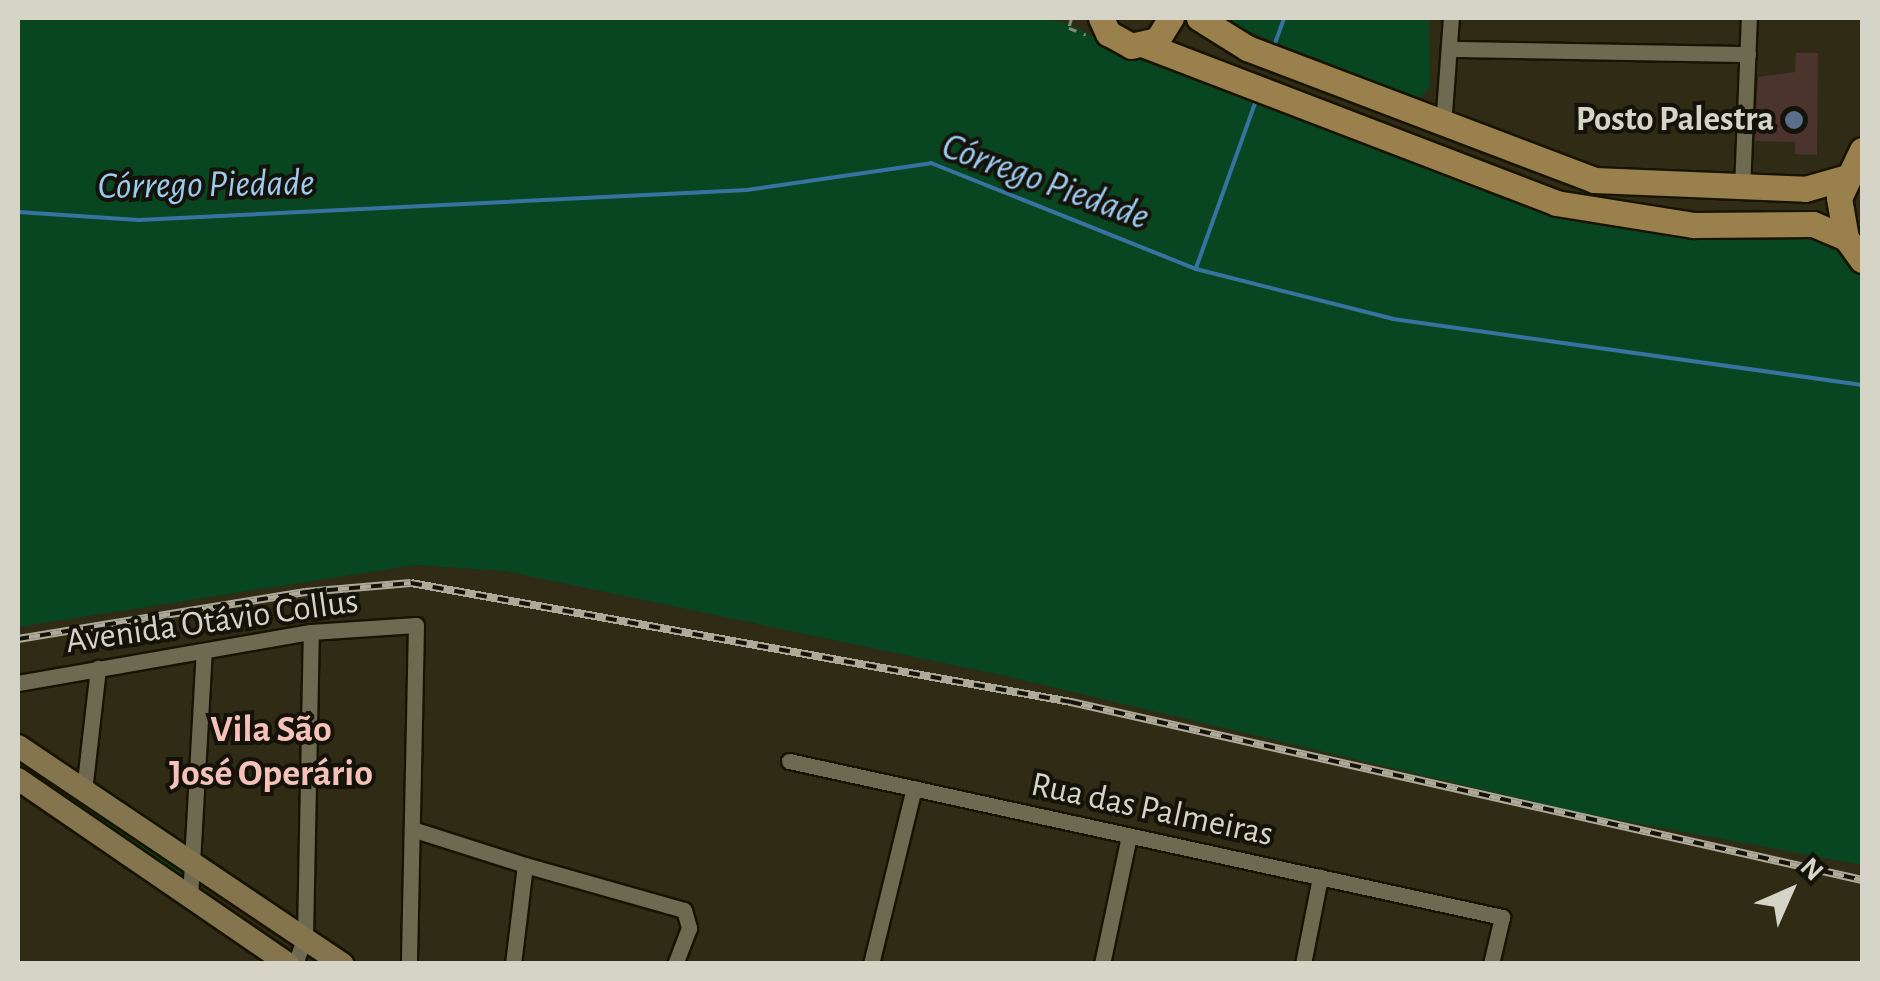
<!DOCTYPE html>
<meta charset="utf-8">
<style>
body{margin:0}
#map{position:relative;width:1880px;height:981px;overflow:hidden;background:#2f2b14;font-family:"Alegreya Sans",sans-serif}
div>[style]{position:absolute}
.green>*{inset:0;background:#074621}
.stream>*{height:4px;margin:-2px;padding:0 2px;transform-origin:2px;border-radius:2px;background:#3772a1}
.building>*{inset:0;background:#4c342e}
.path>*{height:2.5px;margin-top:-1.25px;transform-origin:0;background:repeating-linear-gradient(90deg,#8a8775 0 8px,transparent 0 16px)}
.roads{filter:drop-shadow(2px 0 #171301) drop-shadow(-2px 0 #171301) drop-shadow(0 2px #171301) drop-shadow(0 -2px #171301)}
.minor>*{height:15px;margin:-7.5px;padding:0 7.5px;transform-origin:7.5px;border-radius:7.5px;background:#6e6a51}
.secondary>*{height:22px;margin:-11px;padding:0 11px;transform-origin:11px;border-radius:11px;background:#84754e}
.primary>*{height:25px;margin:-12.5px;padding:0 12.5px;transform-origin:12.5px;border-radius:12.5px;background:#9a804c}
.rail>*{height:8px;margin-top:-4px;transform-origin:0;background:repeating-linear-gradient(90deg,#151309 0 11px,#adaa9a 0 22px);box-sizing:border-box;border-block:2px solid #adaa9a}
.dots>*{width:28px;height:28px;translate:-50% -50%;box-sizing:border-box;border:5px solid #151309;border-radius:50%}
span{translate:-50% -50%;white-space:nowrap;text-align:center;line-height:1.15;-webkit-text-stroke:8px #151309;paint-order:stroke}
.poi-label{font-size:35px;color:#d6d4c6;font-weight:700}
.right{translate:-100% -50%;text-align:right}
.street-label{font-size:35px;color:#d6d4c6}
.water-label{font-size:38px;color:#9bcaf2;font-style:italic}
.neighbourhood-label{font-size:38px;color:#f5c2b9;font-weight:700}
.frame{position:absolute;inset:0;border:20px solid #d6d4c6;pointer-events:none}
.north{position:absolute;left:1740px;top:841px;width:100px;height:100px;-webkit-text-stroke:8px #151309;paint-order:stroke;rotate:45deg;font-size:28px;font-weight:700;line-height:40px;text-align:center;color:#d6d4c6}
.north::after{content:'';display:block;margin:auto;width:35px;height:45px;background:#d6d4c6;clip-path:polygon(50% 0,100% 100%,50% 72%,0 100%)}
</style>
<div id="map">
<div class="green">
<div style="clip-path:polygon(18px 18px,1035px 18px,1067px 23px,1132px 57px,1513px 201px,1614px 227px,1804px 231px,1849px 256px,1862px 277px,1862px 865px,1576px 812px,1010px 677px,505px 571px,415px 565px,18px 627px)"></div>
<div style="clip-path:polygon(1216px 18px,1429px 18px,1430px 87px,1420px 98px,1406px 96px)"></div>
<div style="clip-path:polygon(18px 758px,188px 868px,186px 876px,182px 881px,18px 771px)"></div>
</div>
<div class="stream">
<div style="left:1274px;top:46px;width:30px;rotate:-70deg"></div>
<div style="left:18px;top:212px;width:121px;rotate:3.8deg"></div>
<div style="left:139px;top:220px;width:609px;rotate:-2.82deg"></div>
<div style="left:747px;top:190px;width:186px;rotate:-8.3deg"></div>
<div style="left:931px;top:163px;width:285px;rotate:21.8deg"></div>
<div style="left:1196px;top:269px;width:203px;rotate:14.2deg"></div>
<div style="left:1393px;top:319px;width:474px;rotate:8deg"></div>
<div style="left:1196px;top:268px;width:181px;rotate:-70.3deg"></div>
</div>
<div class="building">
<div style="clip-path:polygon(1796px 53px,1818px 53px,1817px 155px,1795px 154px,1795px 142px,1755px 141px,1758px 77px,1795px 72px)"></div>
</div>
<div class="path">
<div style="left:1072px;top:18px;width:10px;rotate:107deg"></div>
<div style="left:1069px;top:28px;width:18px;rotate:22deg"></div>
</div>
<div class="roads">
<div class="minor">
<div style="left:1452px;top:49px;width:296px;rotate:1deg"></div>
<div style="left:1443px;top:126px;width:108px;rotate:-85.8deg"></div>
<div style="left:1742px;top:189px;width:171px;rotate:-87.7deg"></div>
<div style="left:18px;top:683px;width:297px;rotate:-9.9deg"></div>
<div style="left:311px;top:632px;width:105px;rotate:-3.8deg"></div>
<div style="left:416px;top:625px;width:339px;rotate:91.2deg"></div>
<div style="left:789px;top:761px;width:730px;rotate:12.34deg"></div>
<div style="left:1502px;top:917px;width:48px;rotate:103.2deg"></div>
<div style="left:84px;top:791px;width:124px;rotate:-83.5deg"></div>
<div style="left:412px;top:829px;width:119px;rotate:17.7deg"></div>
<div style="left:525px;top:865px;width:100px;rotate:96.9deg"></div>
<div style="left:525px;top:865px;width:165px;rotate:15.8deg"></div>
<div style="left:684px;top:910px;width:19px;rotate:74deg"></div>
<div style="left:689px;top:928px;width:39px;rotate:111deg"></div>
<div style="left:190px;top:898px;width:247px;rotate:-86.8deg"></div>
<div style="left:295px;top:964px;width:29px;rotate:-70deg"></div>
<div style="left:305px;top:937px;width:305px;rotate:-88.9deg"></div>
<div style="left:871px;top:964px;width:181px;rotate:-76.3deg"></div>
<div style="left:1102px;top:964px;width:131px;rotate:-78.1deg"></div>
<div style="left:1303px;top:964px;width:89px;rotate:-78.9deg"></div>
</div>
<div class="secondary">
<div style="left:18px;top:746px;width:391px;rotate:33.9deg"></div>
<div style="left:18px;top:779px;width:327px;rotate:34.4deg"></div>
</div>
<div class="primary">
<div style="left:1101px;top:18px;width:17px;rotate:65deg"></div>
<div style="left:1108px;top:33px;width:26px;rotate:29deg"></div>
<div style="left:1131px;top:46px;width:27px;rotate:-13deg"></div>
<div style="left:1157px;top:40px;width:26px;rotate:-58deg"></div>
<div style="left:1199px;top:18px;width:57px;rotate:32deg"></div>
<div style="left:1247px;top:48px;width:371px;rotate:20.8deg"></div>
<div style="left:1594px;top:180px;width:211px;rotate:2.4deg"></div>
<div style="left:1805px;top:189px;width:40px;rotate:-16deg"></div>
<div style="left:1145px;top:45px;width:440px;rotate:21deg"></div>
<div style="left:1556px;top:203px;width:140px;rotate:9.1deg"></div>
<div style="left:1694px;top:225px;width:119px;rotate:-0.5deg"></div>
<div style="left:1813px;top:224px;width:36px;rotate:23deg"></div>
<div style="left:1862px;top:150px;width:53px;rotate:115.6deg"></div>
<div style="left:1839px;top:198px;width:41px;rotate:80.1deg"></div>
<div style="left:1846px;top:238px;width:27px;rotate:54deg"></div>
</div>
</div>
<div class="rail">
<div style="left:18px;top:639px;width:291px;rotate:-9.3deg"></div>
<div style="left:305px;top:592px;width:106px;rotate:-4.9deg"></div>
<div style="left:411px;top:583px;width:671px;rotate:10.22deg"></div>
<div style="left:1071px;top:702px;width:811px;rotate:12.68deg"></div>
</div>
<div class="dots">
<div style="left:1794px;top:120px;background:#5c6f8a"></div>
</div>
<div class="poi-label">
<span class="right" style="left:1774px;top:120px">Posto Palestra</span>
</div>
<div class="street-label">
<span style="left:212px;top:622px;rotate:-8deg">Avenida Otávio Collus</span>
<span style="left:1152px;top:810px;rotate:12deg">Rua das Palmeiras</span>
</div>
<div class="water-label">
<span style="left:1045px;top:183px;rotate:20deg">Córrego Piedade</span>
<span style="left:206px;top:186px;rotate:-1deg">Córrego Piedade</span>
</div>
<div class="neighbourhood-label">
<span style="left:271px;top:753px">Vila São<br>José Operário</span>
</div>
<div class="frame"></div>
<div class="north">N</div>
</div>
